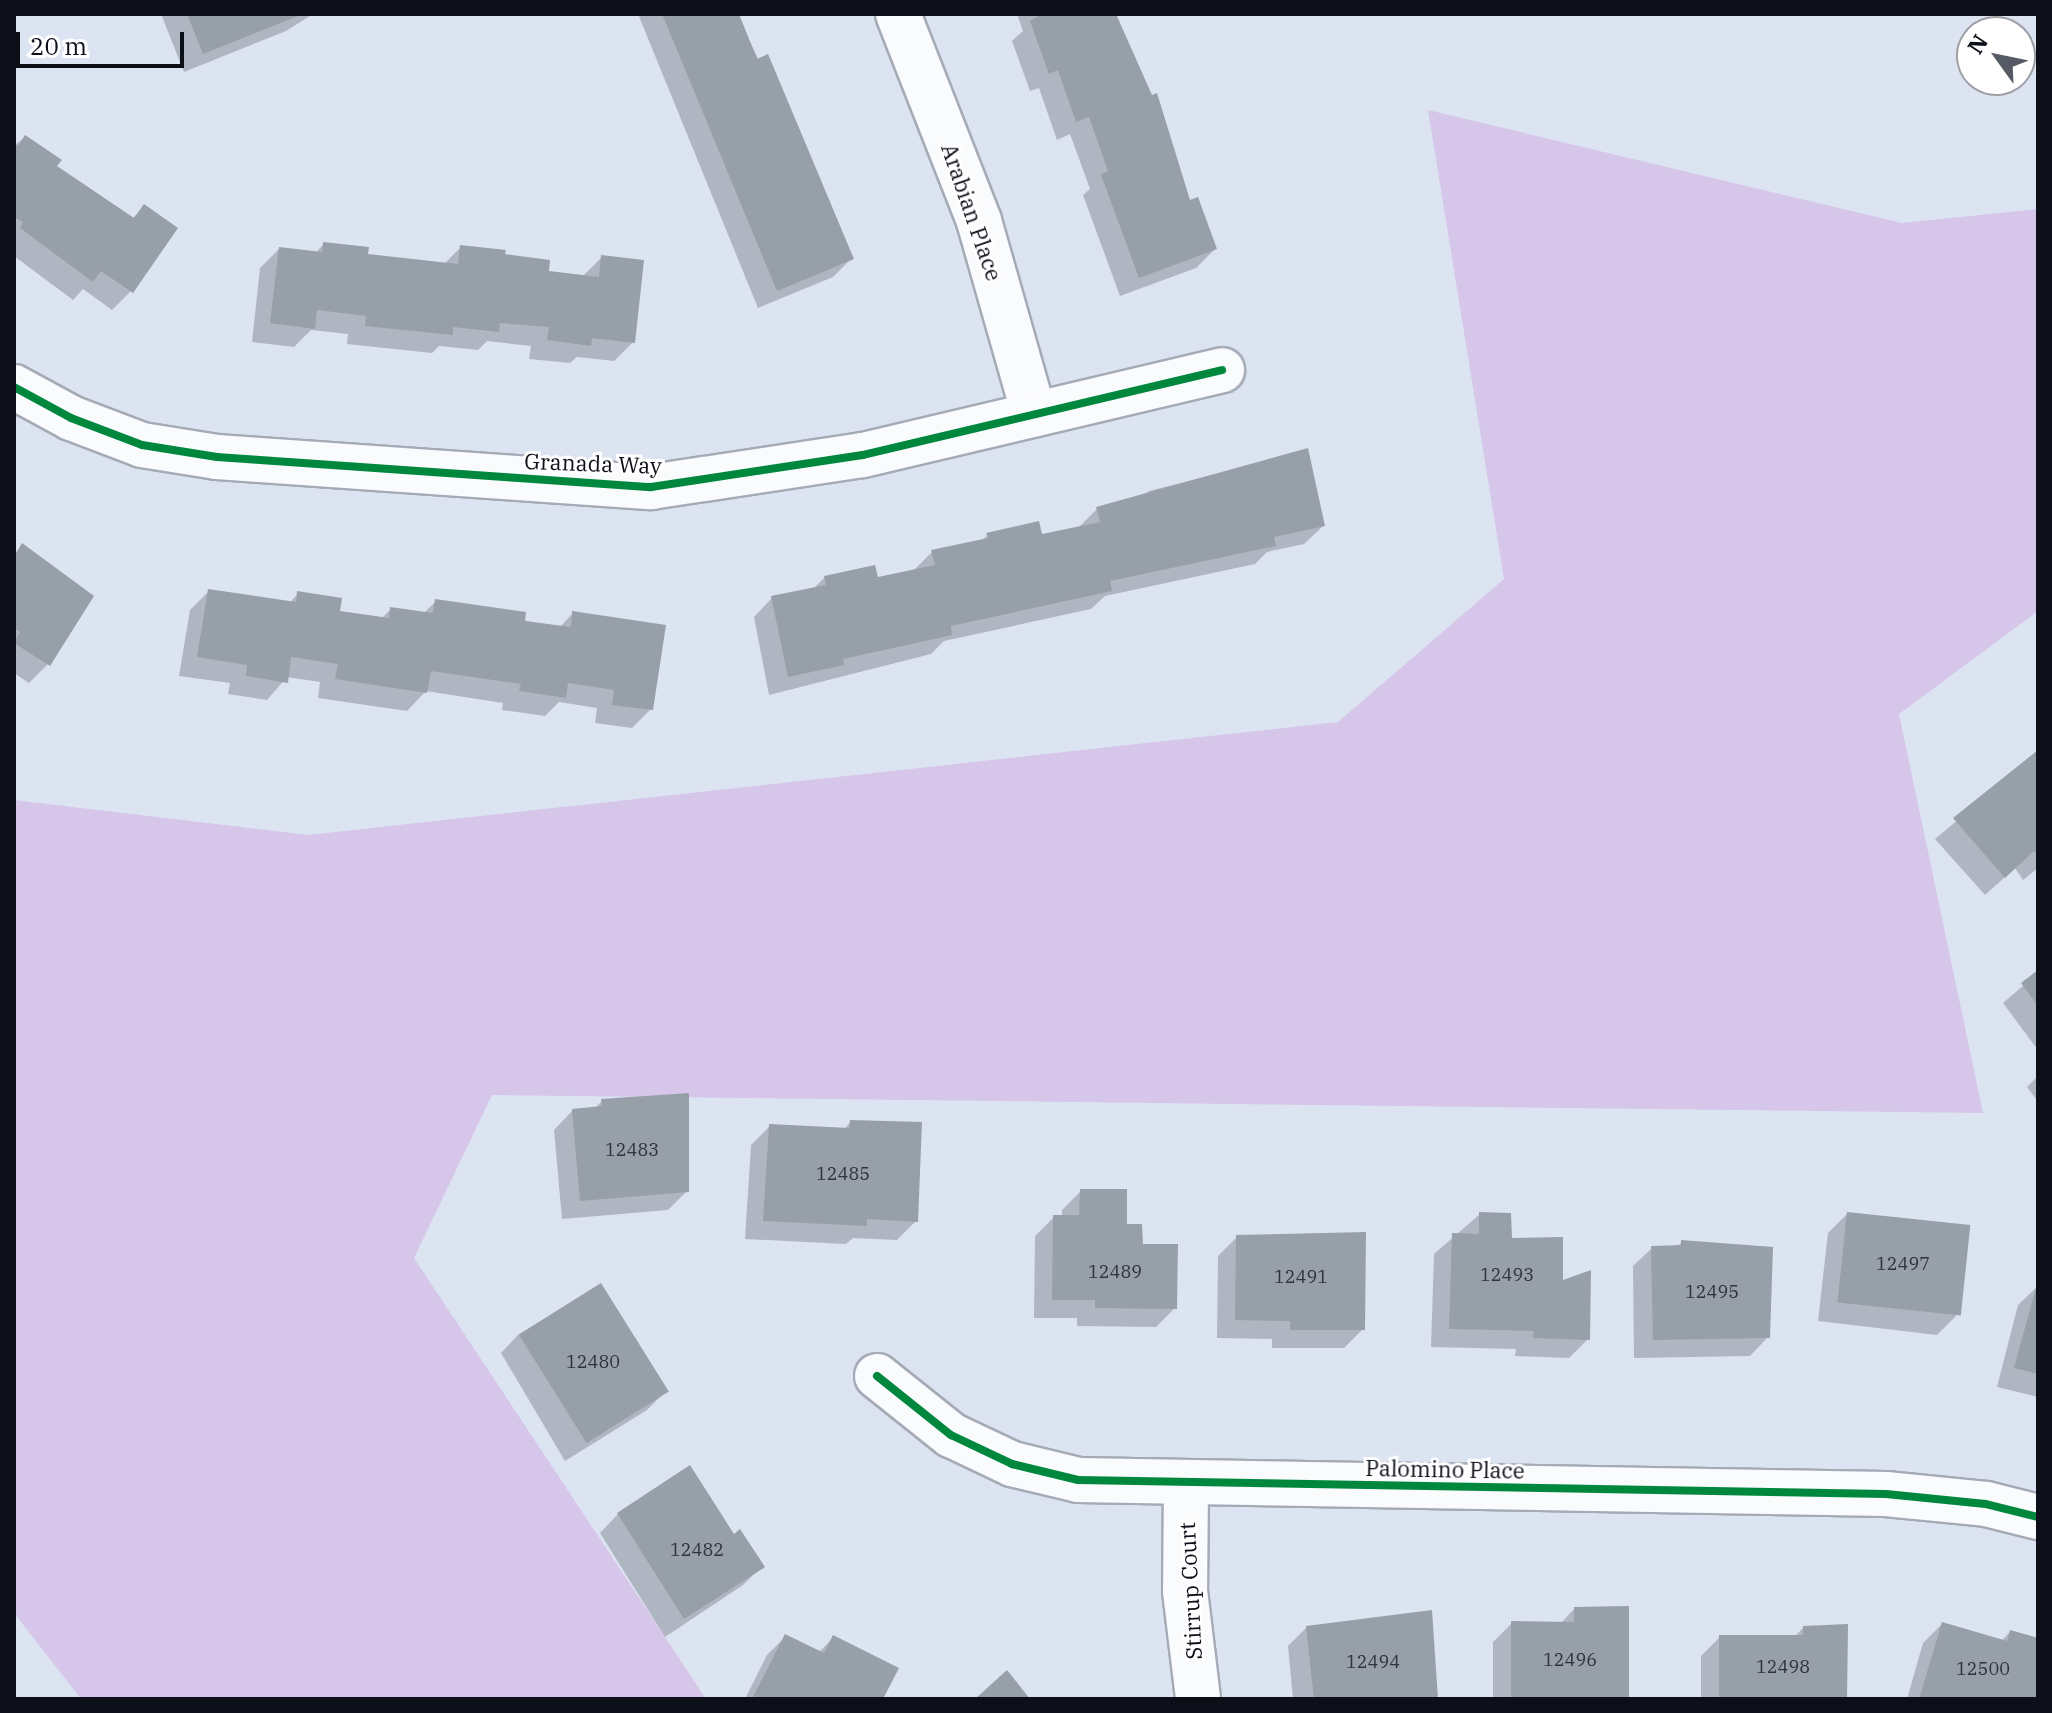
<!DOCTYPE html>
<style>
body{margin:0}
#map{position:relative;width:2052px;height:1713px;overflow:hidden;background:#dce4f2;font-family:"IBM Plex Serif",serif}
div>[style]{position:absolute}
.green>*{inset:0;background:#d5c6ea}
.shadow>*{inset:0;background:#0003}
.building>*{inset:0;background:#979fa9;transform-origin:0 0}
.roads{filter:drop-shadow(2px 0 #a5abb6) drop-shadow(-2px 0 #a5abb6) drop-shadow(0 2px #a5abb6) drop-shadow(0 -2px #a5abb6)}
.minor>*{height:44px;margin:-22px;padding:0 22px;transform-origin:22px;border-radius:22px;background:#fafbfd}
.cycleway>*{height:8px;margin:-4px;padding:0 4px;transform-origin:4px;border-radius:4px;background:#00873e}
span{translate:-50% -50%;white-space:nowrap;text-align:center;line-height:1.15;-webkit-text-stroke:6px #fff;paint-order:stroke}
.number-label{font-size:18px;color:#2f333c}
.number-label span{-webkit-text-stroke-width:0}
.street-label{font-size:22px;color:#0c0f18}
.frame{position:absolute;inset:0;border:16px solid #0c0f18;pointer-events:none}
.north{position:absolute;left:1956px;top:16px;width:80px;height:80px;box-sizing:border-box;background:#fff;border:2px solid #9e9fa3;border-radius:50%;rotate:303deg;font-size:22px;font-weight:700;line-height:32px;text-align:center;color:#0c0f18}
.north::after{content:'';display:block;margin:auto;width:28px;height:36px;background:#555a64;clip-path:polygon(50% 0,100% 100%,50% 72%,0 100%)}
.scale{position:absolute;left:16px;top:32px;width:168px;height:36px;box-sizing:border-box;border:4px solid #0c0f18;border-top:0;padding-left:10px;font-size:24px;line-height:28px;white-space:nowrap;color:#0c0f18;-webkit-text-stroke:6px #fff;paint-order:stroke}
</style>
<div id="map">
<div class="green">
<div style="clip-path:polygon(1428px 110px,1902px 223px,2038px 209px,2038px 611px,1899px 714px,1983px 1113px,492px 1095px,414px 1258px,706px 1699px,81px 1699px,14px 1613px,14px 800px,308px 835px,1338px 722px,1504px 579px)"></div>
</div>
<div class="shadow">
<div style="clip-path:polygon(161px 14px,313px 14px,286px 31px,184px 72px)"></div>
<div style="clip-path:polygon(638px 14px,737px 14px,852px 258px,833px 277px,758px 308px)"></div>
<div style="clip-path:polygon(1017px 14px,1116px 14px,1189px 203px,1215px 249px,1196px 268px,1120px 296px,1083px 195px,1090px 189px,1070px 134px,1057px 140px,1039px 88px,1030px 91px,1012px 41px,1023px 31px)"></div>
<div style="clip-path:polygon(25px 137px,54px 167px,132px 219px,144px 207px,131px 291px,112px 310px,83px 289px,73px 300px,14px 256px,14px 146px)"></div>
<div style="clip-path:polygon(324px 244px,366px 256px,444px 264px,461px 247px,546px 273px,582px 277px,602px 257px,633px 342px,614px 361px,577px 357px,570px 363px,529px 359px,531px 346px,487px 341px,478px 350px,439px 346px,432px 353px,347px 344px,348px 334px,311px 330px,294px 347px,252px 342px,260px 268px,279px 249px,315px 253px)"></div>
<div style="clip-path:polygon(1307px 451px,1323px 526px,1304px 544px,1267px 552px,1255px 564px,1105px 596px,1091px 609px,944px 641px,931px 654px,769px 695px,754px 617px,772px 598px,813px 589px,825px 577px,877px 579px,913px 571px,932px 552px,981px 541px,988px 535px,1041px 537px,1078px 528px,1097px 509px,1140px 499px,1149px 491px)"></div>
<div style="clip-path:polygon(22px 546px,48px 664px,29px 683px,14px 673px,14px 554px)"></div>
<div style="clip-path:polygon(209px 591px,289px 603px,298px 594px,338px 613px,381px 619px,391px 609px,424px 613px,436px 601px,559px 628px,573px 613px,651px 709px,632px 728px,595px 723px,597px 708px,559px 702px,545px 716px,502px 710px,503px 703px,426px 691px,407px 711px,318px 698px,320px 682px,287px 677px,267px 700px,228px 694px,230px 683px,179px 676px,190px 610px)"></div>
<div style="clip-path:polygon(2038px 753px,2038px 868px,2023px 880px,2015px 868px,1985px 895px,1935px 839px)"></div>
<div style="clip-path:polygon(2038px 973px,2038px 1050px,2003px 1003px)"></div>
<div style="clip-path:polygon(2038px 1076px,2038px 1102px,2027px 1087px)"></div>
<div style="clip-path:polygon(602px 1101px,687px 1191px,668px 1210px,562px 1219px,554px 1130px,572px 1111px,594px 1109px)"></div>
<div style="clip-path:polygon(851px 1122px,916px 1221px,897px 1240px,853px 1238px,846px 1244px,745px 1239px,751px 1145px,770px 1126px,843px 1130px)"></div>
<div style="clip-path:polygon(1081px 1191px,1141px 1246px,1175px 1308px,1156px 1327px,1077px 1326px,1077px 1318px,1034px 1318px,1035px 1236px,1054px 1217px,1062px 1217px,1062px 1210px)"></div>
<div style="clip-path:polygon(1480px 1214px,1561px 1283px,1588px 1339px,1569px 1358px,1515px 1356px,1516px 1349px,1431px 1347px,1434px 1254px)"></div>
<div style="clip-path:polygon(1847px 1214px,1956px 1316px,1937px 1335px,1818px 1321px,1828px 1233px)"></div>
<div style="clip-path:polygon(1237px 1237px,1363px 1329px,1344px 1348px,1272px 1348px,1272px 1339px,1217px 1338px,1218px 1256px)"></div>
<div style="clip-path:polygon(1682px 1242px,1768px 1337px,1750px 1356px,1634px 1358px,1633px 1266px,1652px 1248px,1677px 1247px)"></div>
<div style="clip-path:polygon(2038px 1286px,2038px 1397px,1997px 1387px,2018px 1305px)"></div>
<div style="clip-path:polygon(519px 1334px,665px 1392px,647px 1410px,565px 1461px,501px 1353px)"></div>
<div style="clip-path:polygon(618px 1514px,762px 1566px,743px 1585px,665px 1637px,600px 1533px)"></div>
<div style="clip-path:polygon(1574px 1609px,1627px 1699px,1493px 1699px,1493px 1642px,1512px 1623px,1560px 1624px)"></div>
<div style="clip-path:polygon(1942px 1624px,2001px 1641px,2010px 1632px,2038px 1640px,2038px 1699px,1907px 1699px,1923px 1643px)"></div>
<div style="clip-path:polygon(1307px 1627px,1436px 1699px,1293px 1699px,1288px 1646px)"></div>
<div style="clip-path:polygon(1804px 1627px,1845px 1699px,1701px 1699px,1701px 1656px,1720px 1637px,1794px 1637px)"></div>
<div style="clip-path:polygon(786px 1636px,818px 1653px,834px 1637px,881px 1699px,745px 1699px,767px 1655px)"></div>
</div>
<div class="building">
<div style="clip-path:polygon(187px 14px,303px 14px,203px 54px)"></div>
<div style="clip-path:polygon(662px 14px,739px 14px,757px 59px,768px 54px,854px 259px,777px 291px)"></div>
<div style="clip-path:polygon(1042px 14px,1116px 14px,1152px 95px,1157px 93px,1190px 200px,1198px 197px,1217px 249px,1139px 278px,1101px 175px,1108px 171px,1089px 117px,1076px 122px,1058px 70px,1049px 74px,1030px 21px)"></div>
<div style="clip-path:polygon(25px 135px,62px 160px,57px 166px,134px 218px,144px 204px,178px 228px,133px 293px,101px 271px,93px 282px,20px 228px,23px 222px,14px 217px,14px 144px,18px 146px)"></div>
<div style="clip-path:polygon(323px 242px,369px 247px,368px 254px,458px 264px,460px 245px,506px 250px,505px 254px,550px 260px,549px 271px,599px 277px,601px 255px,644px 260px,635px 343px,592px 338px,591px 346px,547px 340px,549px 327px,500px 323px,499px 332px,453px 327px,453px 335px,365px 326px,366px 316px,317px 310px,315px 329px,270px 323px,279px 247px,322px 252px)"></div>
<div style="clip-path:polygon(1308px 448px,1325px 526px,1274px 537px,1276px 546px,1110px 581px,1112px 591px,951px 626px,952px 635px,843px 659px,844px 665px,788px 677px,771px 596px,826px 585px,824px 576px,875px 565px,878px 577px,935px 565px,931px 550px,988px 538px,986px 533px,1039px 521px,1042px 534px,1100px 522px,1096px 507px)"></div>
<div style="clip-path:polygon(22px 543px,94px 596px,50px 666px,14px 643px,20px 632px,14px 628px,14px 557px)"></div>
<div style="clip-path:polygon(208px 589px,296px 602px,297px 591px,342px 598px,340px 611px,389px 618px,390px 607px,433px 613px,435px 599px,526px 612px,525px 621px,571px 627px,572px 611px,666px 625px,653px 710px,612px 705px,614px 690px,568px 683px,566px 698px,519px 691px,521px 684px,431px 671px,427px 693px,335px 679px,338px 664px,291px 657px,288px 683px,246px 676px,247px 665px,197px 657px)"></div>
<div style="clip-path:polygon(2038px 750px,2038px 857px,2034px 851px,2005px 878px,1953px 818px)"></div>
<div style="clip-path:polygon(2038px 970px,2038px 1006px,2021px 983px)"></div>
<div style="clip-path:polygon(689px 1093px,689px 1192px,580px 1201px,572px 1109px,602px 1106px,601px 1099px)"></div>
<div style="clip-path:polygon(850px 1120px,922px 1122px,918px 1222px,867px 1219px,867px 1226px,763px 1221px,769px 1124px,849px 1128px)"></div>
<div style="clip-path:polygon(1080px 1189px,1127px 1189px,1127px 1224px,1142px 1224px,1143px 1244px,1178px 1244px,1177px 1309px,1095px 1308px,1095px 1300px,1052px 1300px,1053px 1215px,1079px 1215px)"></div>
<div style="clip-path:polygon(1479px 1212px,1511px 1213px,1512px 1238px,1563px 1237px,1563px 1280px,1591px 1270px,1590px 1340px,1533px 1338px,1534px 1331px,1449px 1329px,1452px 1233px,1479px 1234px)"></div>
<div style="left:1847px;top:1212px;width:124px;height:91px;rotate:6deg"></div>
<div style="clip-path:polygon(1366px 1232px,1365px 1330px,1290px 1330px,1290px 1321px,1235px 1320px,1236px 1235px)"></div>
<div style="clip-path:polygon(1681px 1240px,1773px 1247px,1770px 1338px,1653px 1340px,1651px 1246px,1681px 1245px)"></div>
<div style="clip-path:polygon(2038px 1280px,2038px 1374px,2014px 1368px)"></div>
<div style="left:601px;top:1283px;width:128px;height:97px;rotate:58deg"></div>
<div style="clip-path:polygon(690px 1465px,734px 1534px,740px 1529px,765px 1567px,684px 1619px,617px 1513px)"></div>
<div style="clip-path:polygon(1629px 1606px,1629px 1699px,1511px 1699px,1511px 1621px,1574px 1622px,1574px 1607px)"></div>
<div style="clip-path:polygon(1432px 1610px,1438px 1699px,1314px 1699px,1306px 1626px)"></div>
<div style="clip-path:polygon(1942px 1622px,2007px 1641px,2010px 1630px,2038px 1638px,2038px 1699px,1919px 1699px)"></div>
<div style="clip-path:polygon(1848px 1624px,1847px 1699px,1719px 1699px,1719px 1635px,1803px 1635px,1803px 1626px)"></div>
<div style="clip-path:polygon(785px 1634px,824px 1653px,833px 1635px,899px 1668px,883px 1699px,752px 1699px)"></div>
<div style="clip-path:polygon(1007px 1670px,1030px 1699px,975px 1699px)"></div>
</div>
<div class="roads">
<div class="minor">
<div style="left:898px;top:14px;width:222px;rotate:68.6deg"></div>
<div style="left:979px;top:221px;width:201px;rotate:74.1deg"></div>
<div style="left:14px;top:387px;width:65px;rotate:28.5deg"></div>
<div style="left:71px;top:418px;width:76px;rotate:20.8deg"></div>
<div style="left:142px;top:445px;width:76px;rotate:9.1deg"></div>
<div style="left:217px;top:457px;width:435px;rotate:4deg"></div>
<div style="left:651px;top:487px;width:214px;rotate:-8.6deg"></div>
<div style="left:863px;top:455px;width:369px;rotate:-13.3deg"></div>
<div style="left:877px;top:1376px;width:95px;rotate:38.6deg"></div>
<div style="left:951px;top:1435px;width:68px;rotate:25.4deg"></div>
<div style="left:1012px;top:1464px;width:68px;rotate:13.6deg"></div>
<div style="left:1078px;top:1480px;width:808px;rotate:0.99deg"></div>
<div style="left:1886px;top:1494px;width:100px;rotate:5.7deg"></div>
<div style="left:1986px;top:1504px;width:54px;rotate:14deg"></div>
<div style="left:1186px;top:1483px;width:108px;rotate:90.5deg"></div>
<div style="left:1185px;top:1591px;width:109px;rotate:83.1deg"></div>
</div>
</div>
<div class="cycleway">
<div style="left:14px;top:387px;width:65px;rotate:28.5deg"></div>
<div style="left:71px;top:418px;width:76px;rotate:20.8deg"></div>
<div style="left:142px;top:445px;width:76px;rotate:9.1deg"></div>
<div style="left:217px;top:457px;width:435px;rotate:4deg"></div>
<div style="left:651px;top:487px;width:214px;rotate:-8.6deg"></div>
<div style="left:863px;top:455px;width:369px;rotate:-13.3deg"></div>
<div style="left:877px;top:1376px;width:95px;rotate:38.6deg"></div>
<div style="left:951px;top:1435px;width:68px;rotate:25.4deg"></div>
<div style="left:1012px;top:1464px;width:68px;rotate:13.6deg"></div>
<div style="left:1078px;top:1480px;width:808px;rotate:0.99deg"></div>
<div style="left:1886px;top:1494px;width:100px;rotate:5.7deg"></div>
<div style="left:1986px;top:1504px;width:54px;rotate:14deg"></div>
</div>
<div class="number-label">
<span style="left:632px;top:1150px">12483</span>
<span style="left:843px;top:1174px">12485</span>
<span style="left:1903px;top:1264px">12497</span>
<span style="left:1115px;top:1272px">12489</span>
<span style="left:1507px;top:1275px">12493</span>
<span style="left:1301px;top:1277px">12491</span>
<span style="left:1712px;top:1292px">12495</span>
<span style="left:593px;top:1362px">12480</span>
<span style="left:697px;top:1550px">12482</span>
<span style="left:1570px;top:1660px">12496</span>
<span style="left:1373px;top:1662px">12494</span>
<span style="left:1783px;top:1667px">12498</span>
<span style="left:1983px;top:1669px">12500</span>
</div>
<div class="street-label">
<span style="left:972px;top:212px;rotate:71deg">Arabian Place</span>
<span style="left:593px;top:463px;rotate:2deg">Granada Way</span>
<span style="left:1445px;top:1469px;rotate:1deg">Palomino Place</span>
<span style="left:1190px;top:1591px;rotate:-93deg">Stirrup Court</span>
</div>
<div class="frame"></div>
<div class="north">N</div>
<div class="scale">20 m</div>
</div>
